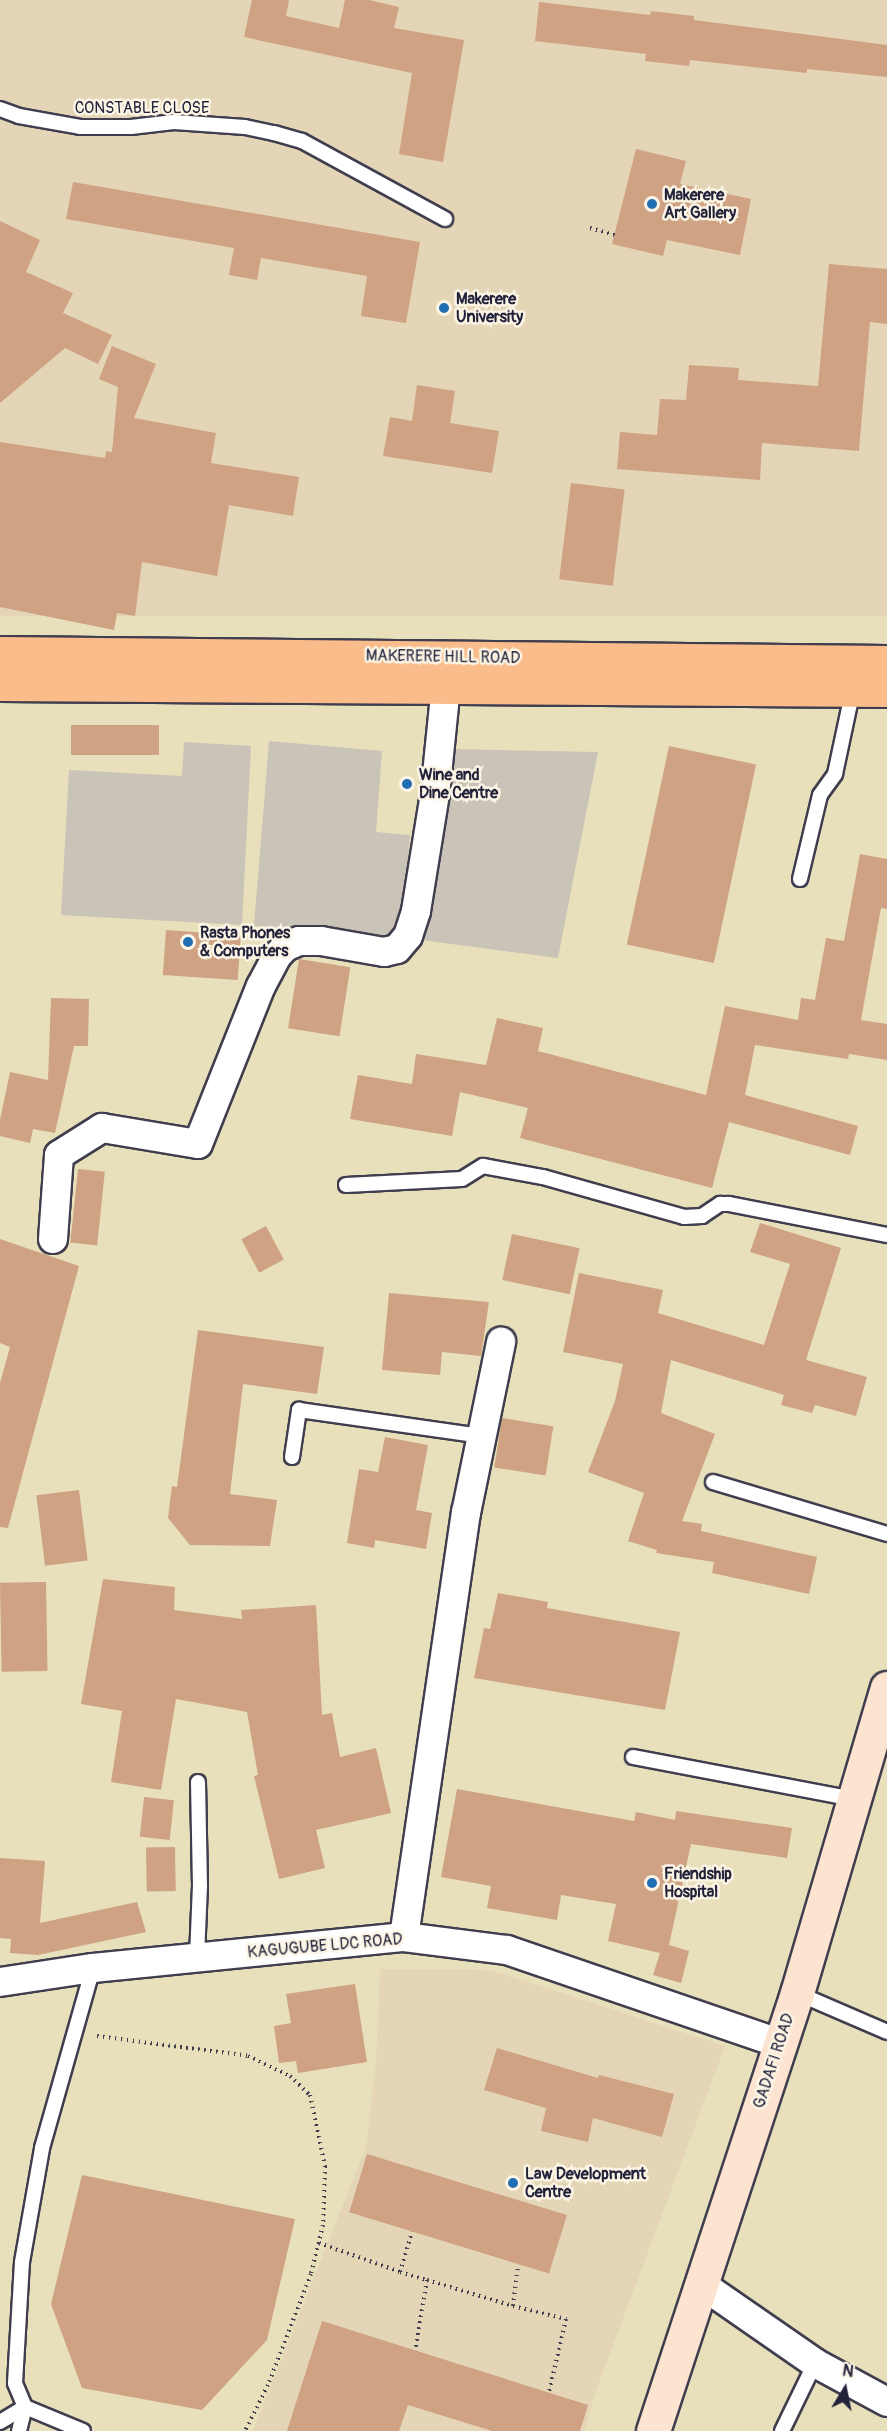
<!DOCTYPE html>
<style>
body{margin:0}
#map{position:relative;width:887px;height:2431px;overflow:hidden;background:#e8e0bb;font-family:Pangolin,sans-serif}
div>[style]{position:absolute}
.built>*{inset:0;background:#e4d5b7;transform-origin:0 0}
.industrial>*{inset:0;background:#c9c3b8}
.building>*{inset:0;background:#cea283;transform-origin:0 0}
.path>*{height:4px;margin-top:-2px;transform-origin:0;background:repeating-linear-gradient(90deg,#403e4e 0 1.5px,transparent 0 6px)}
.roads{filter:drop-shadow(2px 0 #403e4e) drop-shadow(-2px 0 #403e4e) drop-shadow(0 2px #403e4e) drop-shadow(0 -2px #403e4e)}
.lane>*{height:14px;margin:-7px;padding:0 7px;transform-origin:7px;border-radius:7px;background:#fff}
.street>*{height:28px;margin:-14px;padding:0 14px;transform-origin:14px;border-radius:14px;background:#fff}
.secondary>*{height:33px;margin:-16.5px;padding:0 16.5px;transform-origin:16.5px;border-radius:16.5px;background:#fde4d1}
.primary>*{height:33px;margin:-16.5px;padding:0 16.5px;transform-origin:16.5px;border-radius:16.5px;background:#fabc8b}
.dots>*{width:16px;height:16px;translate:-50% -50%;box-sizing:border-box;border:3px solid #fcf5e5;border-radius:50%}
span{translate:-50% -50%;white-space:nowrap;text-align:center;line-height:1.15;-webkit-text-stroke:5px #fcf5e5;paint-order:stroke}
.street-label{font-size:16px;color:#22223b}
.poi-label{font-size:16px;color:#22223b;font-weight:700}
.left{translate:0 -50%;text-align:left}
.north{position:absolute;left:815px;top:2359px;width:60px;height:60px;-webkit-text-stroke:4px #fcf5e5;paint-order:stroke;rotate:10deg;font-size:16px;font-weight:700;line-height:24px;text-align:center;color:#22223b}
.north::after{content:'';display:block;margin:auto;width:21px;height:27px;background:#22223b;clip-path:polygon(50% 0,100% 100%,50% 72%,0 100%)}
</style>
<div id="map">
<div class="built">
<div style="left:0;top:0;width:887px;height:616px"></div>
<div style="clip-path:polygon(380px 1969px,491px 1970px,725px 2046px,593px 2399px,585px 2431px,253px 2431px,366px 2147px,376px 2062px)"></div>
</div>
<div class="industrial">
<div style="clip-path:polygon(269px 741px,382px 751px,376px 832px,410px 835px,402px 938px,254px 926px)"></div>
<div style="clip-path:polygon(184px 742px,251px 746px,242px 925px,61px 915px,69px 770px,182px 776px)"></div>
<div style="clip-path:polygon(451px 749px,598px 752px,558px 958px,421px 940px)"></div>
</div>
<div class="building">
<div style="clip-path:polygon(252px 0,289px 0,286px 16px,339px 28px,345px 0,369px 0,399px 7px,394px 28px,464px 40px,443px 162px,399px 154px,412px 73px,244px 37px)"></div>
<div style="clip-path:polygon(539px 2px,650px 15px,651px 11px,694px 16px,694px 20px,887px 45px,887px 77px,807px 69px,807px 73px,690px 60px,689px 66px,645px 61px,646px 54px,535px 41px)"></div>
<div style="clip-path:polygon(636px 149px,686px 161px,680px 184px,751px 199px,740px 255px,667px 240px,663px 256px,612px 244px)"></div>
<div style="clip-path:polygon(73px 182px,420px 242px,406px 323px,361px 316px,367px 276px,261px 258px,257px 280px,229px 275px,234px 248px,66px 219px)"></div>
<div style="clip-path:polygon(0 221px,40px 240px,26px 272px,73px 293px,63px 313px,112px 335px,98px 364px,65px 348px,0 403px)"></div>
<div style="clip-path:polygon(829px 264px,887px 269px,887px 324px,870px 322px,859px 451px,762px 443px,760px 480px,617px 469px,620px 432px,657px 435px,660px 399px,686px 400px,689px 365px,739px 368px,738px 380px,818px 386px)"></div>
<div style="clip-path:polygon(112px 346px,156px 364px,134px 418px,216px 433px,211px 463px,299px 477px,293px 516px,229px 505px,217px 576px,142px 562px,135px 616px,117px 613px,114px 630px,0 607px,0 442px,105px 458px,106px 451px,112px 452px,118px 387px,99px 379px)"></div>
<div style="clip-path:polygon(417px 385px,455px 391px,450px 423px,499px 431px,492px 473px,383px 456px,390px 417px,412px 421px)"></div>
<div style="left:571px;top:483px;width:54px;height:97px;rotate:7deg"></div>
<div style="left:159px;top:725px;width:30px;height:88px;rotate:90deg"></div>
<div style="left:669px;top:746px;width:89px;height:203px;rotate:12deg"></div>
<div style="clip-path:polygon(860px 854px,887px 859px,887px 909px,881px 908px,861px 1020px,887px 1024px,887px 1060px,849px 1054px,848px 1059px,755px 1045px,745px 1095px,858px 1126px,850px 1155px,729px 1122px,712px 1188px,520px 1138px,528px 1108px,460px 1092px,452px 1136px,350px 1119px,358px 1075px,412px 1084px,416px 1054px,486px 1065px,497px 1018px,543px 1028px,538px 1051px,706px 1095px,725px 1006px,798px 1020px,801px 998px,815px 1000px,826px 938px,844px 941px)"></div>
<div style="left:166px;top:930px;width:75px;height:45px;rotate:4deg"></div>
<div style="left:299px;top:959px;width:52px;height:70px;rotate:9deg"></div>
<div style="clip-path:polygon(51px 998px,89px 999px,88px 1046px,74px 1046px,55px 1133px,33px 1129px,30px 1143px,0 1136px,0 1120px,10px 1072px,48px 1080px)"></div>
<div style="left:78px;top:1169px;width:27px;height:74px;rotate:6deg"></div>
<div style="clip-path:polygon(760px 1223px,841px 1248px,806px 1360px,867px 1377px,856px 1416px,815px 1405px,812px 1413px,781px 1405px,784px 1395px,671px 1360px,661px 1413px,715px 1434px,682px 1521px,702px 1524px,701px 1531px,817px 1557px,809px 1594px,712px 1573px,714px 1562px,656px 1553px,657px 1550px,628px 1541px,644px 1493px,588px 1472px,615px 1401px,623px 1364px,563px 1352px,579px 1273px,663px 1290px,658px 1313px,764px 1345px,790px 1264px,750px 1252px)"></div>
<div style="left:266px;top:1226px;width:38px;height:28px;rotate:62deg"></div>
<div style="left:512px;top:1234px;width:69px;height:47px;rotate:12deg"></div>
<div style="clip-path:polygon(0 1239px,79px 1266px,8px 1528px,0 1527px,0 1383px,10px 1347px,0 1343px)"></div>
<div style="clip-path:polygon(389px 1293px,489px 1302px,481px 1356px,442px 1352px,440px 1375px,382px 1370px)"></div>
<div style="clip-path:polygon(198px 1330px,324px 1347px,317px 1394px,243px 1384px,230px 1494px,277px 1500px,270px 1546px,190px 1545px,168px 1518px,172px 1486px,177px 1487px)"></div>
<div style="left:502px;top:1418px;width:52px;height:50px;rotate:9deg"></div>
<div style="clip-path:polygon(385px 1437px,428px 1445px,416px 1510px,432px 1513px,426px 1549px,375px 1540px,374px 1548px,347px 1543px,359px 1469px,378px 1472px)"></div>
<div style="left:79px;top:1490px;width:71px;height:43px;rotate:83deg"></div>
<div style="clip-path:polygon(103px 1579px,175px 1587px,174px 1610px,242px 1619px,241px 1610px,316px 1605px,322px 1715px,332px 1713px,340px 1757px,376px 1748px,391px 1813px,316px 1830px,325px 1868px,279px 1879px,254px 1776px,258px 1775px,247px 1712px,176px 1699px,161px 1790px,111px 1782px,122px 1711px,81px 1704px)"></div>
<div style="left:46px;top:1582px;width:89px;height:46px;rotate:89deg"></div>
<div style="clip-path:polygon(498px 1593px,548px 1602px,547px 1608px,680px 1632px,665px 1710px,474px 1678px,484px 1628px,490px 1629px)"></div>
<div style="clip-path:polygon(457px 1789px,634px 1821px,636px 1812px,675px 1820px,676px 1811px,792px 1828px,787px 1858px,691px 1844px,669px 1945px,689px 1951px,681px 1983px,653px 1975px,660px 1953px,608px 1941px,616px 1904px,561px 1895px,557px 1920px,487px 1908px,491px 1886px,441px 1877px)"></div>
<div style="left:144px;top:1797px;width:30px;height:40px;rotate:6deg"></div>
<div style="left:175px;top:1847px;width:44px;height:29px;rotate:89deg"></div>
<div style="clip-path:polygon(0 1858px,45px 1861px,40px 1923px,137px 1902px,146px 1932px,38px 1955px,10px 1953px,11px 1939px,0 1938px)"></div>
<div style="clip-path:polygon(355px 1984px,367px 2062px,298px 2073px,296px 2061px,279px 2063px,274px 2026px,291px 2023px,286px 1994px)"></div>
<div style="clip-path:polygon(497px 2048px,598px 2078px,599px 2075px,674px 2094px,662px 2137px,593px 2118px,588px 2142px,541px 2131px,546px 2108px,484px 2090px)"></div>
<div style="left:367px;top:2154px;width:209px;height:61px;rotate:17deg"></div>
<div style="clip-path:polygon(82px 2175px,295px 2219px,267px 2340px,202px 2410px,82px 2388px,51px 2304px)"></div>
<div style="clip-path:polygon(322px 2321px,588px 2405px,580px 2431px,492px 2431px,408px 2405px,399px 2431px,287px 2431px)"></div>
</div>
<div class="path">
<div style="left:590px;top:228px;width:26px;rotate:16deg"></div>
<div style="left:97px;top:2036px;width:152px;rotate:7.5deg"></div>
<div style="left:248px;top:2056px;width:47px;rotate:25.5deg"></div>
<div style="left:290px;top:2076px;width:28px;rotate:44deg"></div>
<div style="left:310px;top:2095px;width:73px;rotate:78.1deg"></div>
<div style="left:325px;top:2166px;width:59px;rotate:91.9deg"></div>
<div style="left:323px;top:2225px;width:50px;rotate:103.8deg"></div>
<div style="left:311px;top:2274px;width:119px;rotate:111.2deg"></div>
<div style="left:268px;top:2385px;width:51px;rotate:116.6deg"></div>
<div style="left:319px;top:2243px;width:86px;rotate:19.7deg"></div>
<div style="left:400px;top:2272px;width:42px;rotate:-73.3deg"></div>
<div style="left:400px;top:2272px;width:28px;rotate:17deg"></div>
<div style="left:427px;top:2280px;width:72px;rotate:99.6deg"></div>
<div style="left:427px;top:2280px;width:90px;rotate:16.8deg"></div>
<div style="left:513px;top:2306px;width:41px;rotate:-83deg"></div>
<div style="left:513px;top:2306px;width:55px;rotate:13.8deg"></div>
<div style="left:566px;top:2319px;width:75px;rotate:103.1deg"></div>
</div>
<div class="roads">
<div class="lane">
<div style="left:0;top:109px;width:20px;rotate:20deg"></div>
<div style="left:19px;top:116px;width:62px;rotate:10.2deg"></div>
<div style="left:80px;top:127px;width:51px"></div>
<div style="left:131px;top:127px;width:43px;rotate:-6.6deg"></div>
<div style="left:174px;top:122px;width:71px;rotate:4deg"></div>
<div style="left:245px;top:127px;width:30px;rotate:12deg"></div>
<div style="left:274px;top:133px;width:29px;rotate:16deg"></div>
<div style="left:302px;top:141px;width:163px;rotate:28.6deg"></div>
<div style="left:800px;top:879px;width:86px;rotate:-76.6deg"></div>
<div style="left:820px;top:795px;width:26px;rotate:-54deg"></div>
<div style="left:835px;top:774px;width:87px;rotate:-78deg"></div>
<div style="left:346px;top:1185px;width:116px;rotate:-3deg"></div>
<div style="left:462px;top:1179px;width:25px;rotate:-32deg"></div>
<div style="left:483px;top:1166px;width:61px;rotate:10.4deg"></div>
<div style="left:543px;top:1177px;width:147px;rotate:15.8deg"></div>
<div style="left:684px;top:1217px;width:18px;rotate:-3deg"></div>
<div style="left:702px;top:1216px;width:22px;rotate:-34deg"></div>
<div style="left:720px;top:1204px;width:9px"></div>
<div style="left:729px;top:1204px;width:161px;rotate:11.1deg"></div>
<div style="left:292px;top:1457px;width:48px;rotate:-81.5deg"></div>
<div style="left:299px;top:1410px;width:185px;rotate:8.1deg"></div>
<div style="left:713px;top:1482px;width:182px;rotate:16.6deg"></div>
<div style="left:633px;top:1757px;width:225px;rotate:10.8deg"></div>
<div style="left:197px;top:1957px;width:71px;rotate:-87.6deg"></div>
<div style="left:200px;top:1886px;width:104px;rotate:-91.1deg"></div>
<div style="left:797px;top:1993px;width:98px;rotate:23.4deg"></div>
<div style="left:0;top:2422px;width:29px;rotate:-31deg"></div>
<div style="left:19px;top:2431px;width:25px;rotate:-76deg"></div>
<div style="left:83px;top:2431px;width:63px;rotate:-157.5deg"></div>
<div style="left:25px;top:2407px;width:26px;rotate:-113deg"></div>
<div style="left:15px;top:2383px;width:121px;rotate:-86.7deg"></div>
<div style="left:22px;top:2262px;width:116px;rotate:-80deg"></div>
<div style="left:42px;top:2148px;width:187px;rotate:-74.2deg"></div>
<div style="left:782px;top:2431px;width:76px;rotate:-64.1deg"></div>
</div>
<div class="street">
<div style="left:53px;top:1239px;width:84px;rotate:-85.9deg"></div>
<div style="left:59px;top:1155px;width:51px;rotate:-32.1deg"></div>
<div style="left:102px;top:1128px;width:97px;rotate:9.5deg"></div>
<div style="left:198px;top:1144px;width:170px;rotate:-68.3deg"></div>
<div style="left:261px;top:986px;width:34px;rotate:-62deg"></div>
<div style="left:277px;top:956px;width:12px;rotate:-48deg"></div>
<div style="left:285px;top:947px;width:15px;rotate:-23deg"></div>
<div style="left:299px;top:941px;width:22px"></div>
<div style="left:321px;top:941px;width:64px;rotate:9.9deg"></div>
<div style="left:384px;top:952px;width:13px;rotate:-13deg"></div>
<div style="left:397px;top:949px;width:17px;rotate:-50deg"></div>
<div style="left:408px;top:936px;width:26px;rotate:-72deg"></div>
<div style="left:416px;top:911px;width:119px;rotate:-80.8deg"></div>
<div style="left:435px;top:794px;width:109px;rotate:-84.2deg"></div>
<div style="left:404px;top:1937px;width:429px;rotate:-81.7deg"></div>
<div style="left:466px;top:1513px;width:175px;rotate:-78.4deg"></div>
<div style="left:0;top:1982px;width:94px;rotate:-8.6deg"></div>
<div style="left:93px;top:1968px;width:313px;rotate:-5.7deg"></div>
<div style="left:404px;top:1937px;width:104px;rotate:7.2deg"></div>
<div style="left:507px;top:1950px;width:287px;rotate:18.9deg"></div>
<div style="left:701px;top:2284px;width:139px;rotate:34.7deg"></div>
<div style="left:815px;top:2363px;width:82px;rotate:28.4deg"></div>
</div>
<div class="secondary">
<div style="left:653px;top:2431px;width:461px;rotate:-71.8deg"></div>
<div style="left:797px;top:1993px;width:318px;rotate:-73.6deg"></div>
</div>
<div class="primary">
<div style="left:0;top:653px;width:887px;rotate:0.58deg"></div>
<div style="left:0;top:684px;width:887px;rotate:0.39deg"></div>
</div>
</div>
<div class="dots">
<div style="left:652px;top:204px;background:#1f6fb2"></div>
<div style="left:444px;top:308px;background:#1f6fb2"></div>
<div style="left:407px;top:784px;background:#1f6fb2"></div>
<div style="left:188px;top:942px;background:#1f6fb2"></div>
<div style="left:652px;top:1883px;background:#1f6fb2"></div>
<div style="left:513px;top:2183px;background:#1f6fb2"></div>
</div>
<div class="street-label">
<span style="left:142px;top:108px">CONSTABLE CLOSE</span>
<span style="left:443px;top:657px;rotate:1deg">MAKERERE HILL ROAD</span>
<span style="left:325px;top:1946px;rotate:-5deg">KAGUGUBE LDC ROAD</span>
<span style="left:774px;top:2061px;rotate:-72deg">GADAFI ROAD</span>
</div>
<div class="poi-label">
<span class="left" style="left:664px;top:204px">Makerere<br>Art Gallery</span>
<span class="left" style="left:456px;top:308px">Makerere<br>University</span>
<span class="left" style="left:419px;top:784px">Wine and<br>Dine Centre</span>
<span class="left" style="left:200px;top:942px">Rasta Phones<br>&amp; Computers</span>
<span class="left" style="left:664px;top:1883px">Friendship<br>Hospital</span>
<span class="left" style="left:525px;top:2183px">Law Development<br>Centre</span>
</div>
<div class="north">N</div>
</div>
